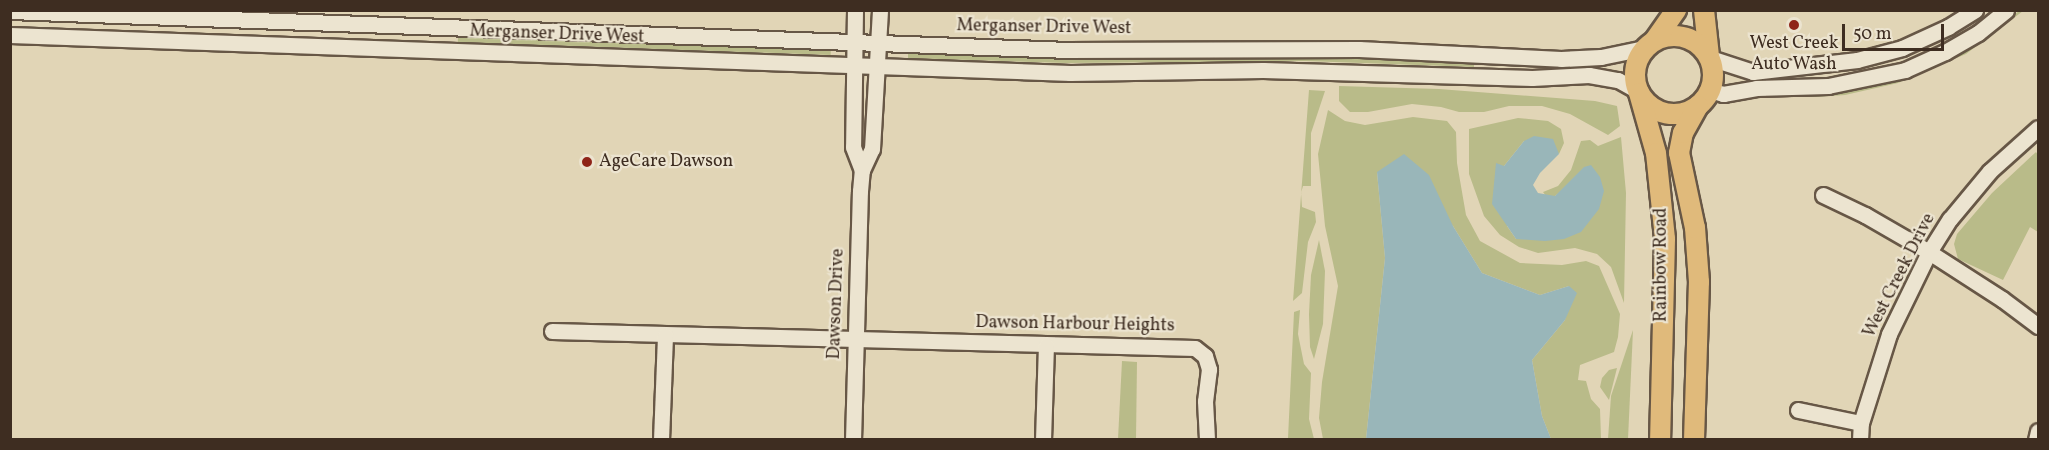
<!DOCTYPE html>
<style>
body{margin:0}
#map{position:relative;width:2049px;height:450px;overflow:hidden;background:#e1d5b6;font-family:Vollkorn,serif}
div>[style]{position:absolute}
.green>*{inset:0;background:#b9bb89;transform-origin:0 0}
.water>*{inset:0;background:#99b6b9}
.roads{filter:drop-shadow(2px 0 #675746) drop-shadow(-2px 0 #675746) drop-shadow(0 2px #675746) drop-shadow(0 -2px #675746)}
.minor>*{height:15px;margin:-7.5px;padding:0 7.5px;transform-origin:7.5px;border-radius:7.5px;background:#ece4d0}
.major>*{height:20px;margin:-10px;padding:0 10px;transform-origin:10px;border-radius:10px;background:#e0ba7b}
.major>.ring{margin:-10px;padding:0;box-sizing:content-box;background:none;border:20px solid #e0ba7b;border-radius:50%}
.dots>*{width:16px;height:16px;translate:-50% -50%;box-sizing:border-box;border:3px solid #ece4d0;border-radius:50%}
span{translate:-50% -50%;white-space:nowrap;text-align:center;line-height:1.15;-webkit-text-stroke:4.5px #ece4d0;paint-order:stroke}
.street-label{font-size:18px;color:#3e2d21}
.poi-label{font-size:18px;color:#3e2d21}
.left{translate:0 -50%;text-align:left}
.frame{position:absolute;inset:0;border:12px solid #3e2d21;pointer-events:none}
.scale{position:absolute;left:1842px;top:24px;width:102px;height:27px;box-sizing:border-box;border:3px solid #3e2d21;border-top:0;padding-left:8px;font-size:18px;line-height:21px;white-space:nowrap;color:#3e2d21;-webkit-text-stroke:4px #ece4d0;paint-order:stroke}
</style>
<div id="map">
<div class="green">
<div style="clip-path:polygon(2019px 11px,2023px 11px,1966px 54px,1898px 83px,1845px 95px,1816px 97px,1752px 95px,1817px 94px,1854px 90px,1920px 72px,1985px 37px)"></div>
<div style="left:458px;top:37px;width:373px;height:5px;rotate:2deg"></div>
<div style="clip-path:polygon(908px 52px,1076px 58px,1307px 56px,1474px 61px,1474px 67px,1306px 61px,1066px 63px,908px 58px)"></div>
<div style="clip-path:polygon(1339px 86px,1439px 89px,1595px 101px,1617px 106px,1620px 126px,1608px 135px,1570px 114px,1542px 106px,1509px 106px,1484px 112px,1459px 112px,1441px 107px,1412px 104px,1368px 112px,1350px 112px,1339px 101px)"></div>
<div style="clip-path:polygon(1309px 90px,1325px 91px,1311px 133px,1311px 186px,1303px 186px,1301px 193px,1302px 207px,1315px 212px,1316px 222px,1308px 242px,1302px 293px,1293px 301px)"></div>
<div style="clip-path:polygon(1328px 110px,1345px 121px,1365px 125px,1413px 117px,1447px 121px,1456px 132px,1457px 163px,1466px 215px,1480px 241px,1520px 263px,1562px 265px,1586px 261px,1599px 266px,1620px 314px,1618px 337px,1614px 352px,1580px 365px,1578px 380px,1586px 381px,1591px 399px,1600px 409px,1601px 439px,1551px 439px,1542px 416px,1532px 360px,1565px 320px,1569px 286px,1540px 295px,1482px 273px,1453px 226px,1377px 172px,1385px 258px,1366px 439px,1323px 439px,1319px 418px,1322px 382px,1338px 286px,1325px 226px,1318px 154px)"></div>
<div style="clip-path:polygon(1518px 118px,1548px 121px,1561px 129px,1564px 143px,1559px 154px,1555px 150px,1524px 141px,1504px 166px,1507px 226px,1516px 239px,1569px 185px,1555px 196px,1546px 196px,1543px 192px,1558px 186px,1571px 170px,1581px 141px,1590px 140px,1598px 146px,1621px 137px,1626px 193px,1624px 303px,1611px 267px,1597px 254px,1575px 248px,1538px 253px,1519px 247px,1500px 235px,1484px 216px,1469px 174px,1469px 129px)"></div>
<div style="clip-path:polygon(2036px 152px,2038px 155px,2038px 232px,2030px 227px,2003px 280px,1958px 259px,1954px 244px,1957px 234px,1992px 193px)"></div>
<div style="clip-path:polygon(1319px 240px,1325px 271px,1323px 324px,1314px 359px,1310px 347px,1309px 314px,1311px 275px)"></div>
<div style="clip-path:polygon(1300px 310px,1298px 334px,1304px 364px,1311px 373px,1309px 419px,1314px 439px,1288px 438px,1294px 312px)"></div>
<div style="clip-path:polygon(1633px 330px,1628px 439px,1608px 439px,1611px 396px)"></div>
<div style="clip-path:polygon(1122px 361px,1137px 362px,1136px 439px,1118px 439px)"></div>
<div style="clip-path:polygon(1617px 368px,1609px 400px,1600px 387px,1602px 378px,1609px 370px)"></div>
</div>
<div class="water">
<div style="clip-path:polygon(1534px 136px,1553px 139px,1559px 154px,1540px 173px,1533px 185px,1538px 193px,1555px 196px,1584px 167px,1591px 165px,1600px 177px,1604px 191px,1599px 209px,1581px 232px,1564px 239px,1545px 241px,1516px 239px,1492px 204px,1496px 163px,1504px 166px,1524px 141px)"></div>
<div style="clip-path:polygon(1404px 154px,1429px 175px,1453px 226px,1482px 273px,1540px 295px,1569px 286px,1577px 293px,1565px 320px,1532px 360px,1542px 416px,1551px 439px,1366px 439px,1385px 258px,1377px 172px)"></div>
</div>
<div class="roads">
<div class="minor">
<div style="left:855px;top:10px;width:137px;rotate:90.8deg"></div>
<div style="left:853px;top:147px;width:25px;rotate:69deg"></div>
<div style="left:10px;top:11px;width:1058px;rotate:2.11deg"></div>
<div style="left:1067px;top:50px;width:292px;rotate:-0.2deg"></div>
<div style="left:1359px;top:49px;width:202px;rotate:2.8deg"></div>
<div style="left:1561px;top:59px;width:40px;rotate:-2.9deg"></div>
<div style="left:1601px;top:57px;width:45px;rotate:-11.6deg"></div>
<div style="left:10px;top:35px;width:1061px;rotate:2.05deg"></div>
<div style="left:1070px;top:73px;width:193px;rotate:-0.9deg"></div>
<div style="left:1263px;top:70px;width:269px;rotate:1.7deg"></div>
<div style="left:1532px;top:78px;width:57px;rotate:-3deg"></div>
<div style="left:1589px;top:75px;width:29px;rotate:10deg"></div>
<div style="left:1618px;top:80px;width:23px;rotate:29deg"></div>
<div style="left:1710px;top:58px;width:45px;rotate:18deg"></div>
<div style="left:1753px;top:72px;width:105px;rotate:-6.6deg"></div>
<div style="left:1857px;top:60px;width:47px;rotate:-14.9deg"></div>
<div style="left:1902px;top:48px;width:51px;rotate:-24.5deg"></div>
<div style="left:1948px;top:27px;width:32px;rotate:-32deg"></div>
<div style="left:1710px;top:90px;width:14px;rotate:17deg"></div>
<div style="left:1723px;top:94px;width:34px;rotate:-10deg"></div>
<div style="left:1756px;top:88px;width:72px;rotate:-1.6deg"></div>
<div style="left:1828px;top:86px;width:79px;rotate:-11.7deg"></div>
<div style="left:1905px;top:70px;width:44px;rotate:-24.2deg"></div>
<div style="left:1945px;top:52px;width:38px;rotate:-30deg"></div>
<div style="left:1978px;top:33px;width:36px;rotate:-39deg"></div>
<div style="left:1823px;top:195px;width:47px;rotate:25.5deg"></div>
<div style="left:1865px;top:215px;width:74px;rotate:30deg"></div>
<div style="left:1929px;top:252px;width:87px;rotate:32.8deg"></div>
<div style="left:2002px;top:299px;width:45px;rotate:36.9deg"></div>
<div style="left:552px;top:331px;width:643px;rotate:1.51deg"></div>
<div style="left:1195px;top:348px;width:13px;rotate:39deg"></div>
<div style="left:1205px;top:356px;width:14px;rotate:73deg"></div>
<div style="left:1209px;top:369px;width:32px;rotate:97deg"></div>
<div style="left:1205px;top:401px;width:39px;rotate:87deg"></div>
<div style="left:1798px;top:410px;width:64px;rotate:11.7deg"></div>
<div style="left:661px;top:440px;width:105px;rotate:-87.8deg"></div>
<div style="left:853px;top:440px;width:249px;rotate:-88.4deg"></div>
<div style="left:860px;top:191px;width:21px;rotate:-85deg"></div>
<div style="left:862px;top:170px;width:23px;rotate:-65deg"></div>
<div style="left:872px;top:149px;width:139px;rotate:-86.7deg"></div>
<div style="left:1043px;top:440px;width:95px;rotate:-88.2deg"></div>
<div style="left:1860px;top:440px;width:17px;rotate:-87deg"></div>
<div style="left:1861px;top:423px;width:93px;rotate:-72.5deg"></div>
<div style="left:1889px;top:334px;width:91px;rotate:-64deg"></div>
<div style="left:1929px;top:252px;width:39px;rotate:-58deg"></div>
<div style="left:1950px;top:219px;width:62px;rotate:-50.2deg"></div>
<div style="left:1990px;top:171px;width:64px;rotate:-41.9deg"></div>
<div style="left:2036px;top:440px;width:9px;rotate:-77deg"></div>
</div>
<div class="major">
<div style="left:1704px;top:10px;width:46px;rotate:83.8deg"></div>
<div class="ring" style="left:1635px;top:36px;width:58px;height:58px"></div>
<div style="left:1655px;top:40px;width:37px;rotate:-55deg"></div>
<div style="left:1639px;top:93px;width:62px;rotate:74.2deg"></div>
<div style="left:1656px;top:153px;width:86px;rotate:84deg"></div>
<div style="left:1665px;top:239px;width:201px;rotate:91.4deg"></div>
<div style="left:1694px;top:440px;width:158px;rotate:-88.2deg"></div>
<div style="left:1699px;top:282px;width:54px;rotate:-94.2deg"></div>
<div style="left:1695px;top:228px;width:77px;rotate:-102deg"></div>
<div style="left:1679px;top:153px;width:20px;rotate:-79deg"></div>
<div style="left:1683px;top:133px;width:31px;rotate:-61deg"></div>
</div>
</div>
<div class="dots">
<div style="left:1794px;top:25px;background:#8f2418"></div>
<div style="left:587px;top:162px;background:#8f2418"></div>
</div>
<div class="street-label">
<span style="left:1044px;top:28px;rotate:1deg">Merganser Drive West</span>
<span style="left:557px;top:35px;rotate:2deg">Merganser Drive West</span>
<span style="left:1662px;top:265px;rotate:-90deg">Rainbow Road</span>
<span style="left:1900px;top:276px;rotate:-63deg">West Creek Drive</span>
<span style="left:837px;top:304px;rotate:-88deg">Dawson Drive</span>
<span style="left:1075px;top:325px;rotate:1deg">Dawson Harbour Heights</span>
</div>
<div class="poi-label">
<span style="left:1794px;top:55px">West Creek<br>Auto Wash</span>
<span class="left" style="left:599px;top:162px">AgeCare Dawson</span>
</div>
<div class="frame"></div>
<div class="scale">50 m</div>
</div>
